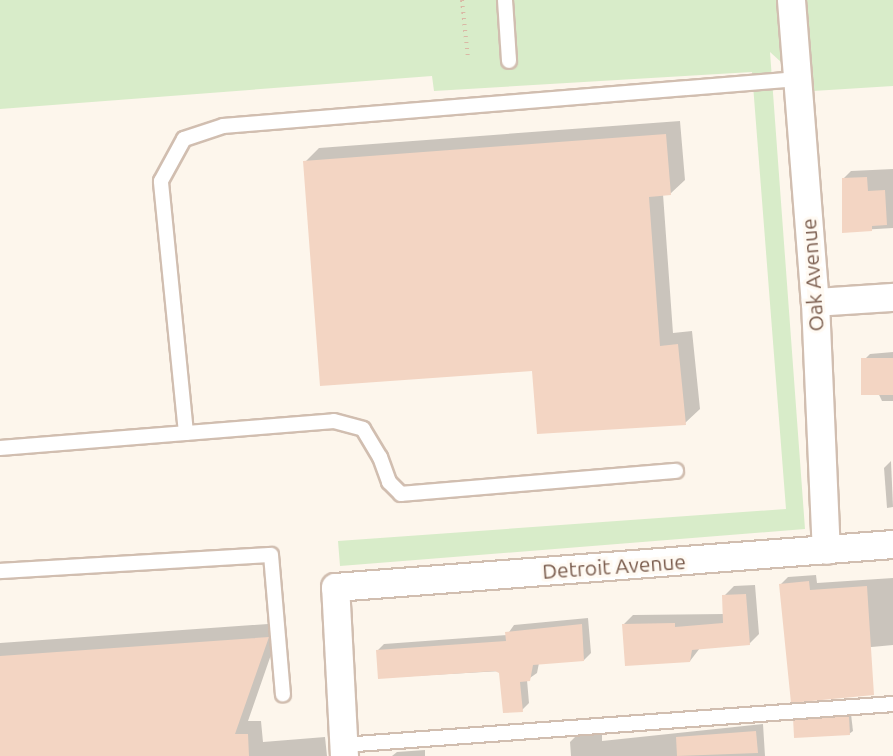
<!DOCTYPE html>
<style>
body{margin:0}
#map{position:relative;width:893px;height:756px;overflow:hidden;background:#fdf6ec;font-family:Ubuntu,sans-serif}
div>[style]{position:absolute}
.green>*{inset:0;background:#d8ecc9}
.shadow>*{inset:0;background:#0003}
.building>*{inset:0;background:#f3d5c3;transform-origin:0 0}
.path>*{height:4px;margin-top:-2px;transform-origin:0;background:repeating-linear-gradient(90deg,#d9b8a5 0 1.5px,transparent 0 6px)}
.roads{filter:drop-shadow(2px 0 #d1beb0) drop-shadow(-2px 0 #d1beb0) drop-shadow(0 2px #d1beb0) drop-shadow(0 -2px #d1beb0)}
.lane>*{height:14px;margin:-7px;padding:0 7px;transform-origin:7px;border-radius:7px;background:#fff}
.street>*{height:27px;margin:-13.5px;padding:0 13.5px;transform-origin:13.5px;border-radius:13.5px;background:#fff}
span{translate:-50% -50%;white-space:nowrap;text-align:center;line-height:1.15;-webkit-text-stroke:6px #fffaf3;paint-order:stroke}
.street-label{font-size:21px;color:#7a5c4d}
</style>
<div id="map">
<div class="green">
<div style="clip-path:polygon(0 0,893px 0,893px 86px,813px 91px,770px 52px,805px 529px,340px 566px,338px 541px,786px 509px,752px 72px,434px 91px,432px 76px,0 109px)"></div>
</div>
<div class="shadow">
<div style="clip-path:polygon(680px 121px,685px 180px,670px 194px,663px 194px,673px 333px,692px 331px,700px 409px,685px 423px,533px 369px,305px 162px,319px 148px)"></div>
<div style="clip-path:polygon(893px 169px,893px 228px,844px 231px,843px 179px,851px 171px)"></div>
<div style="clip-path:polygon(893px 352px,893px 401px,882px 401px,863px 361px,870px 354px)"></div>
<div style="clip-path:polygon(891px 461px,893px 507px,887px 508px,884px 468px)"></div>
<div style="clip-path:polygon(816px 575px,817px 583px,893px 578px,893px 645px,787px 655px,781px 584px,788px 577px)"></div>
<div style="clip-path:polygon(755px 585px,759px 634px,749px 644px,700px 648px,690px 661px,623px 625px,633px 615px,724px 614px,724px 596px,734px 586px)"></div>
<div style="clip-path:polygon(588px 618px,591px 653px,584px 660px,539px 663px,537px 673px,527px 680px,529px 703px,522px 710px,501px 671px,379px 678px,377px 651px,384px 644px,507px 635px,514px 625px)"></div>
<div style="clip-path:polygon(282px 623px,248px 721px,261px 721px,263px 742px,325px 737px,327px 756px,0 756px,0 643px)"></div>
<div style="clip-path:polygon(851px 714px,853px 731px,849px 734px,794px 721px)"></div>
<div style="clip-path:polygon(763px 724px,765px 756px,571px 756px,570px 742px,577px 735px,602px 733px,602px 741px)"></div>
<div style="clip-path:polygon(425px 750px,425px 756px,392px 756px,397px 752px)"></div>
</div>
<div class="building">
<div style="clip-path:polygon(666px 134px,671px 195px,649px 197px,660px 346px,678px 344px,686px 425px,537px 434px,532px 371px,320px 386px,303px 161px)"></div>
<div style="clip-path:polygon(867px 177px,868px 191px,885px 190px,887px 225px,872px 226px,872px 231px,842px 233px,842px 178px)"></div>
<div style="left:893px;top:358px;width:37px;height:32px;rotate:90deg"></div>
<div style="clip-path:polygon(809px 581px,810px 590px,867px 586px,874px 695px,791px 703px,779px 584px)"></div>
<div style="clip-path:polygon(746px 594px,750px 645px,692px 650px,690px 662px,625px 666px,622px 624px,675px 623px,675px 627px,723px 623px,722px 595px)"></div>
<div style="clip-path:polygon(582px 624px,584px 661px,533px 665px,530px 681px,520px 682px,523px 712px,503px 713px,499px 673px,495px 671px,378px 679px,376px 650px,506px 641px,505px 632px)"></div>
<div style="clip-path:polygon(269px 637px,235px 734px,248px 734px,249px 756px,0 756px,0 656px)"></div>
<div style="left:849px;top:716px;width:19px;height:56px;rotate:87deg"></div>
<div style="clip-path:polygon(756px 731px,758px 753px,677px 756px,676px 737px)"></div>
</div>
<div class="path">
<div style="left:462px;top:0;width:58px;rotate:84.1deg"></div>
</div>
<div class="roads">
<div class="lane">
<div style="left:505px;top:0;width:61px;rotate:86.2deg"></div>
<div style="left:186px;top:433px;width:253px;rotate:-95.7deg"></div>
<div style="left:161px;top:181px;width:48px;rotate:-61.3deg"></div>
<div style="left:184px;top:139px;width:41px;rotate:-18.4deg"></div>
<div style="left:223px;top:126px;width:577px;rotate:-4.67deg"></div>
<div style="left:0;top:448px;width:335px;rotate:-4.6deg"></div>
<div style="left:334px;top:421px;width:30px;rotate:15deg"></div>
<div style="left:363px;top:429px;width:33px;rotate:59deg"></div>
<div style="left:380px;top:457px;width:27px;rotate:70deg"></div>
<div style="left:389px;top:482px;width:17px;rotate:45deg"></div>
<div style="left:401px;top:494px;width:276px;rotate:-4.8deg"></div>
<div style="left:0;top:571px;width:271px;rotate:-3.4deg"></div>
<div style="left:271px;top:555px;width:140px;rotate:85.1deg"></div>
<div style="left:343px;top:745px;width:552px;rotate:-4.26deg"></div>
</div>
<div class="street">
<div style="left:791px;top:0;width:303px;rotate:85.5deg"></div>
<div style="left:815px;top:302px;width:248px;rotate:87.5deg"></div>
<div style="left:815px;top:302px;width:78px;rotate:-3.7deg"></div>
<div style="left:344px;top:756px;width:169px;rotate:-93deg"></div>
<div style="left:335px;top:587px;width:560px;rotate:-4.41deg"></div>
</div>
</div>
<div class="street-label">
<span style="left:812px;top:275px;rotate:-94deg">Oak Avenue</span>
<span style="left:614px;top:566px;rotate:-4deg">Detroit Avenue</span>
</div>
</div>
